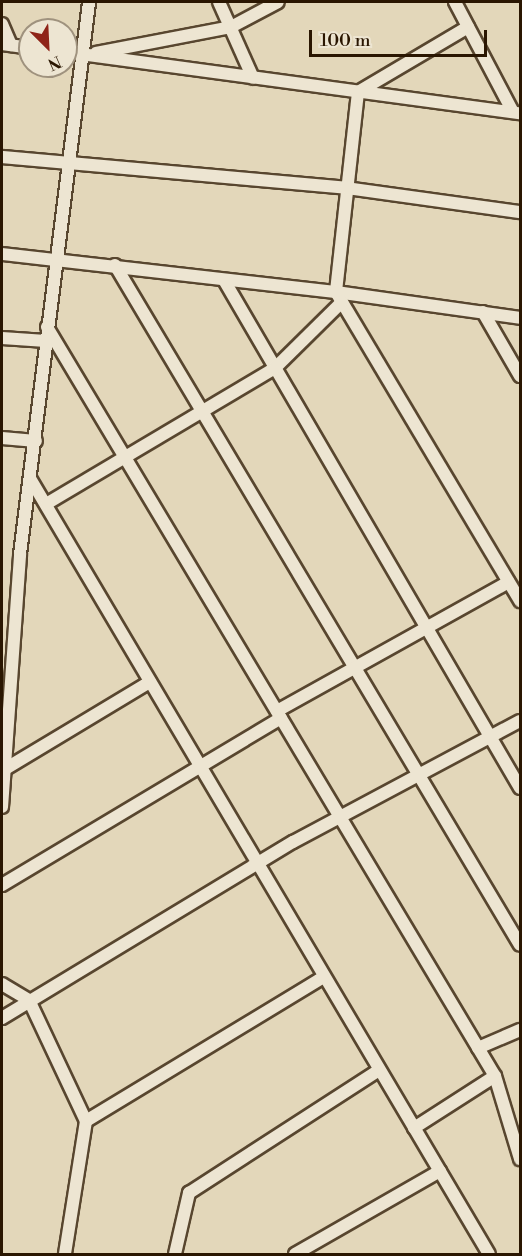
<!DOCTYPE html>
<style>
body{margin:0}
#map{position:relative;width:522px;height:1256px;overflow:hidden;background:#e3d7ba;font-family:"Libre Bodoni",serif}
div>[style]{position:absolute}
.roads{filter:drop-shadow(2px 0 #58462f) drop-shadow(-2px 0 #58462f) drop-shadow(0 2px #58462f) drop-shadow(0 -2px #58462f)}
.minor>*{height:12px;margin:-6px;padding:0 6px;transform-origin:6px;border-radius:6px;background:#ede5d2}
span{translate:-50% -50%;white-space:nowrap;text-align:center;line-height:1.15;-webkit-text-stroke:4.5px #ede5d2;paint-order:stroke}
.frame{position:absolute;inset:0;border:3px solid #2a1601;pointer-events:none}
.north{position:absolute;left:18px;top:18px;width:60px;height:60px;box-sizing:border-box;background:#ede5d2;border:2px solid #9f927e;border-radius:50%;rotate:156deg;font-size:16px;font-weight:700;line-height:24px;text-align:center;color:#2a1601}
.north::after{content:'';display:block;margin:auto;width:21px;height:27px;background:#8f2418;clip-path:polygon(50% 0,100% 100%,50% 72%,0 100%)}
.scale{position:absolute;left:309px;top:30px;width:178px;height:27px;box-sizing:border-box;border:3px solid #2a1601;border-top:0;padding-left:8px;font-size:18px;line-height:21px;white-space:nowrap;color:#2a1601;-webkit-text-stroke:4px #ede5d2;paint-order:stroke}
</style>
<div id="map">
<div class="roads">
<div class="minor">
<div style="left:219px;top:2px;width:83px;rotate:65.9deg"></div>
<div style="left:455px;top:2px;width:124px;rotate:62.2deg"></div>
<div style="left:2px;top:24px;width:23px;rotate:67deg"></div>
<div style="left:468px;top:27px;width:128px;rotate:149.4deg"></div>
<div style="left:358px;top:92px;width:201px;rotate:96.3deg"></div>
<div style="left:336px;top:292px;width:360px;rotate:59.2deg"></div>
<div style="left:2px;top:44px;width:28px;rotate:8deg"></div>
<div style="left:66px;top:52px;width:458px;rotate:7.7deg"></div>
<div style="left:96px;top:53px;width:137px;rotate:-10.9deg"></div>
<div style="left:231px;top:27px;width:53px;rotate:-28deg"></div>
<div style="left:2px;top:157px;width:345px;rotate:5.1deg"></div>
<div style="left:346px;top:188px;width:176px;rotate:7.9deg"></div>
<div style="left:2px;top:254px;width:336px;rotate:6.5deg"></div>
<div style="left:336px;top:292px;width:186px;rotate:8deg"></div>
<div style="left:115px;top:265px;width:791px;rotate:59.22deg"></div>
<div style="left:224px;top:280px;width:588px;rotate:59.77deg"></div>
<div style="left:483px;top:312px;width:74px;rotate:60deg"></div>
<div style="left:47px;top:327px;width:873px;rotate:59.12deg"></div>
<div style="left:495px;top:1076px;width:87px;rotate:73.2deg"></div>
<div style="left:2px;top:338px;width:44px;rotate:3.9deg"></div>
<div style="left:2px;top:438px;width:34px;rotate:5deg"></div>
<div style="left:31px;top:480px;width:899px;rotate:59.39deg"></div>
<div style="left:46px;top:504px;width:266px;rotate:-30.7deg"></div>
<div style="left:275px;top:368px;width:94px;rotate:-44.6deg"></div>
<div style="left:277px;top:711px;width:265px;rotate:-29.1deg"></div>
<div style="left:5px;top:769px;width:169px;rotate:-31deg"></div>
<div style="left:2px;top:807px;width:254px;rotate:-85.9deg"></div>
<div style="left:20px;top:554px;width:556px;rotate:-82.87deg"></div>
<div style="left:2px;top:885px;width:325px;rotate:-30.9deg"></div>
<div style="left:2px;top:984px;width:31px;rotate:31deg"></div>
<div style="left:29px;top:1000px;width:134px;rotate:64.8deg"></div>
<div style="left:86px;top:1121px;width:135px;rotate:99deg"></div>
<div style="left:2px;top:1018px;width:340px;rotate:-31.2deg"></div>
<div style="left:293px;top:842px;width:257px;rotate:-28.1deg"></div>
<div style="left:478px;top:1048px;width:46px;rotate:-23.2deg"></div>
<div style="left:86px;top:1121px;width:278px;rotate:-31.2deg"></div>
<div style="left:414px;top:1128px;width:96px;rotate:-32.7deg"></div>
<div style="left:175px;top:1254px;width:63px;rotate:-77.1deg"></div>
<div style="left:189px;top:1193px;width:226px;rotate:-32.9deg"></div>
<div style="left:295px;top:1254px;width:167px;rotate:-29.8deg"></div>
</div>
</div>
<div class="frame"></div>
<div class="north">N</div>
<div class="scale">100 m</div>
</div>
